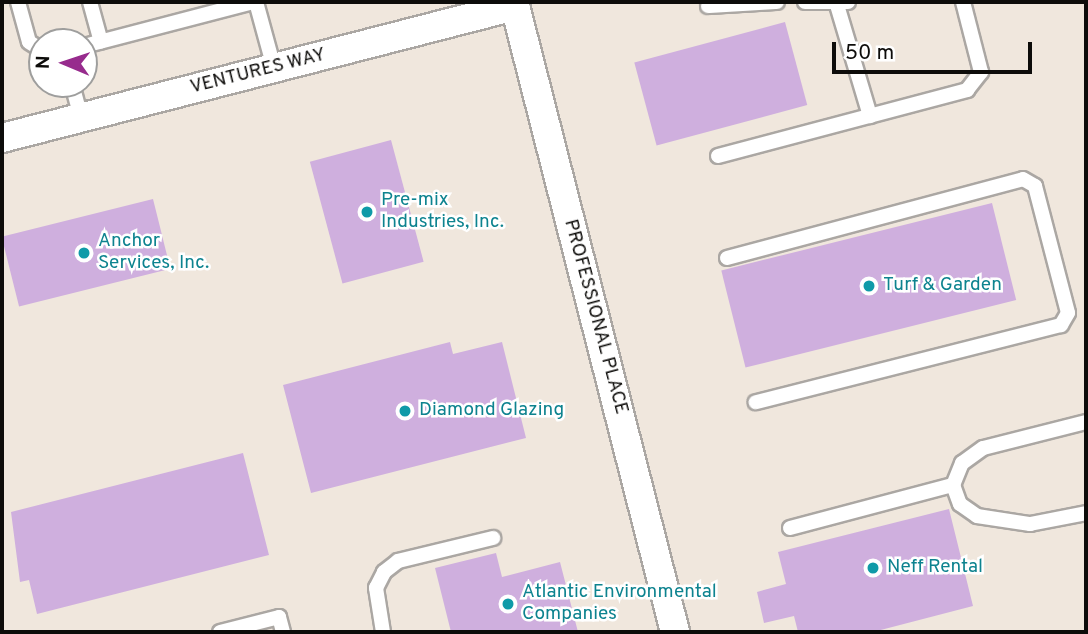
<!DOCTYPE html>
<style>
body{margin:0}
#map{position:relative;width:1088px;height:634px;overflow:hidden;background:#f8f4f0;font-family:Overpass,sans-serif}
div>[style]{position:absolute}
.built>*{inset:0;background:#f0e7dd}
.building>*{inset:0;background:#cfafde;transform-origin:0 0}
.roads{filter:drop-shadow(2px 0 #aba7a3) drop-shadow(-2px 0 #aba7a3) drop-shadow(0 2px #aba7a3) drop-shadow(0 -2px #aba7a3)}
.service>*{height:14px;margin:-7px;padding:0 7px;transform-origin:7px;border-radius:7px;background:#fff}
.minor>*{height:28px;margin:-14px;padding:0 14px;transform-origin:14px;border-radius:14px;background:#fff}
.dots>*{width:19px;height:19px;translate:-50% -50%;box-sizing:border-box;border:4px solid #fff;border-radius:50%}
span{translate:-50% -50%;white-space:nowrap;text-align:center;line-height:1.15;-webkit-text-stroke:5px #fff;paint-order:stroke}
.street-label{font-size:19px;color:#0d0c0a}
.culture-label{font-size:19px;color:#0d838f}
.left{translate:0 -50%;text-align:left}
.frame{position:absolute;inset:0;border:4px solid #0d0c0a;pointer-events:none}
.north{position:absolute;left:28px;top:28px;width:70px;height:70px;box-sizing:border-box;background:#fff;border:2px solid #9e9e9d;border-radius:50%;rotate:272deg;font-size:19px;font-weight:700;line-height:28px;text-align:center;color:#0d0c0a}
.north::after{content:'';display:block;margin:auto;width:24px;height:32px;background:#972b8d;clip-path:polygon(50% 0,100% 100%,50% 72%,0 100%)}
.scale{position:absolute;left:832px;top:42px;width:200px;height:32px;box-sizing:border-box;border:4px solid #0d0c0a;border-top:0;padding-left:9px;font-size:21px;line-height:24px;white-space:nowrap;color:#0d0c0a;-webkit-text-stroke:5px #fff;paint-order:stroke}
</style>
<div id="map">
<div class="built">
<div style="clip-path:polygon(evenodd,2px 2px,1086px 2px,1086px 632px,2px 632px,2px 2px,42px 42px,84px 42px,84px 84px,42px 84px,42px 42px)"></div>
</div>
<div class="building">
<div style="left:785px;top:22px;width:86px;height:156px;rotate:75deg"></div>
<div style="left:391px;top:140px;width:126px;height:84px;rotate:75deg"></div>
<div style="left:153px;top:199px;width:72px;height:156px;rotate:76deg"></div>
<div style="left:992px;top:203px;width:100px;height:279px;rotate:76deg"></div>
<div style="clip-path:polygon(450px 342px,453px 354px,502px 342px,526px 438px,311px 493px,283px 385px)"></div>
<div style="clip-path:polygon(243px 453px,269px 555px,37px 614px,29px 580px,20px 582px,11px 512px)"></div>
<div style="clip-path:polygon(949px 509px,973px 606px,873px 632px,798px 632px,794px 616px,764px 623px,757px 592px,786px 584px,778px 552px)"></div>
<div style="clip-path:polygon(496px 553px,502px 577px,560px 562px,578px 632px,451px 632px,435px 568px)"></div>
</div>
<div class="roads">
<div class="service">
<div style="left:18px;top:2px;width:41px;rotate:74.6deg"></div>
<div style="left:29px;top:42px;width:15px;rotate:32deg"></div>
<div style="left:90px;top:2px;width:41px;rotate:74.6deg"></div>
<div style="left:256px;top:2px;width:68px;rotate:74.7deg"></div>
<div style="left:805px;top:2px;width:43px"></div>
<div style="left:837px;top:5px;width:116px;rotate:73.4deg"></div>
<div style="left:708px;top:6px;width:69px;rotate:-3.3deg"></div>
<div style="left:84px;top:46px;width:175px;rotate:-14.6deg"></div>
<div style="left:72px;top:84px;width:34px;rotate:75deg"></div>
<div style="left:718px;top:156px;width:258px;rotate:-14.8deg"></div>
<div style="left:967px;top:90px;width:23px;rotate:-52deg"></div>
<div style="left:981px;top:72px;width:72px;rotate:-104.4deg"></div>
<div style="left:727px;top:258px;width:306px;rotate:-14.9deg"></div>
<div style="left:1023px;top:179px;width:14px;rotate:30deg"></div>
<div style="left:1035px;top:186px;width:131px;rotate:75.4deg"></div>
<div style="left:1068px;top:313px;width:14px;rotate:120deg"></div>
<div style="left:1061px;top:325px;width:315px;rotate:165.8deg"></div>
<div style="left:1086px;top:422px;width:106px;rotate:165.8deg"></div>
<div style="left:983px;top:448px;width:26px;rotate:144deg"></div>
<div style="left:962px;top:463px;width:24px;rotate:112deg"></div>
<div style="left:953px;top:485px;width:20px;rotate:70deg"></div>
<div style="left:960px;top:504px;width:21px;rotate:35deg"></div>
<div style="left:977px;top:516px;width:54px;rotate:8.6deg"></div>
<div style="left:1030px;top:524px;width:57px;rotate:-11.1deg"></div>
<div style="left:790px;top:528px;width:169px;rotate:-14.8deg"></div>
<div style="left:220px;top:632px;width:61px;rotate:-14.3deg"></div>
<div style="left:279px;top:617px;width:16px;rotate:75deg"></div>
<div style="left:383px;top:632px;width:45px;rotate:-99deg"></div>
<div style="left:376px;top:588px;width:18px;rotate:-63deg"></div>
<div style="left:384px;top:572px;width:18px;rotate:-38deg"></div>
<div style="left:398px;top:561px;width:98px;rotate:-13.6deg"></div>
</div>
<div class="minor">
<div style="left:514px;top:2px;width:650px;rotate:75.66deg"></div>
<div style="left:2px;top:138px;width:530px;rotate:-14.43deg"></div>
</div>
</div>
<div class="dots">
<div style="left:367px;top:212px;background:#0f9aa8"></div>
<div style="left:84px;top:253px;background:#0f9aa8"></div>
<div style="left:869px;top:286px;background:#0f9aa8"></div>
<div style="left:405px;top:411px;background:#0f9aa8"></div>
<div style="left:873px;top:568px;background:#0f9aa8"></div>
<div style="left:508px;top:604px;background:#0f9aa8"></div>
</div>
<div class="street-label">
<span style="left:258px;top:72px;rotate:-14deg">VENTURES WAY</span>
<span style="left:595px;top:317px;rotate:75deg">PROFESSIONAL PLACE</span>
</div>
<div class="culture-label">
<span class="left" style="left:381px;top:212px">Pre-mix<br>Industries, Inc.</span>
<span class="left" style="left:98px;top:253px">Anchor<br>Services, Inc.</span>
<span class="left" style="left:883px;top:286px">Turf &amp; Garden</span>
<span class="left" style="left:419px;top:411px">Diamond Glazing</span>
<span class="left" style="left:887px;top:568px">Neff Rental</span>
<span class="left" style="left:522px;top:604px">Atlantic Environmental<br>Companies</span>
</div>
<div class="frame"></div>
<div class="north">N</div>
<div class="scale">50 m</div>
</div>
